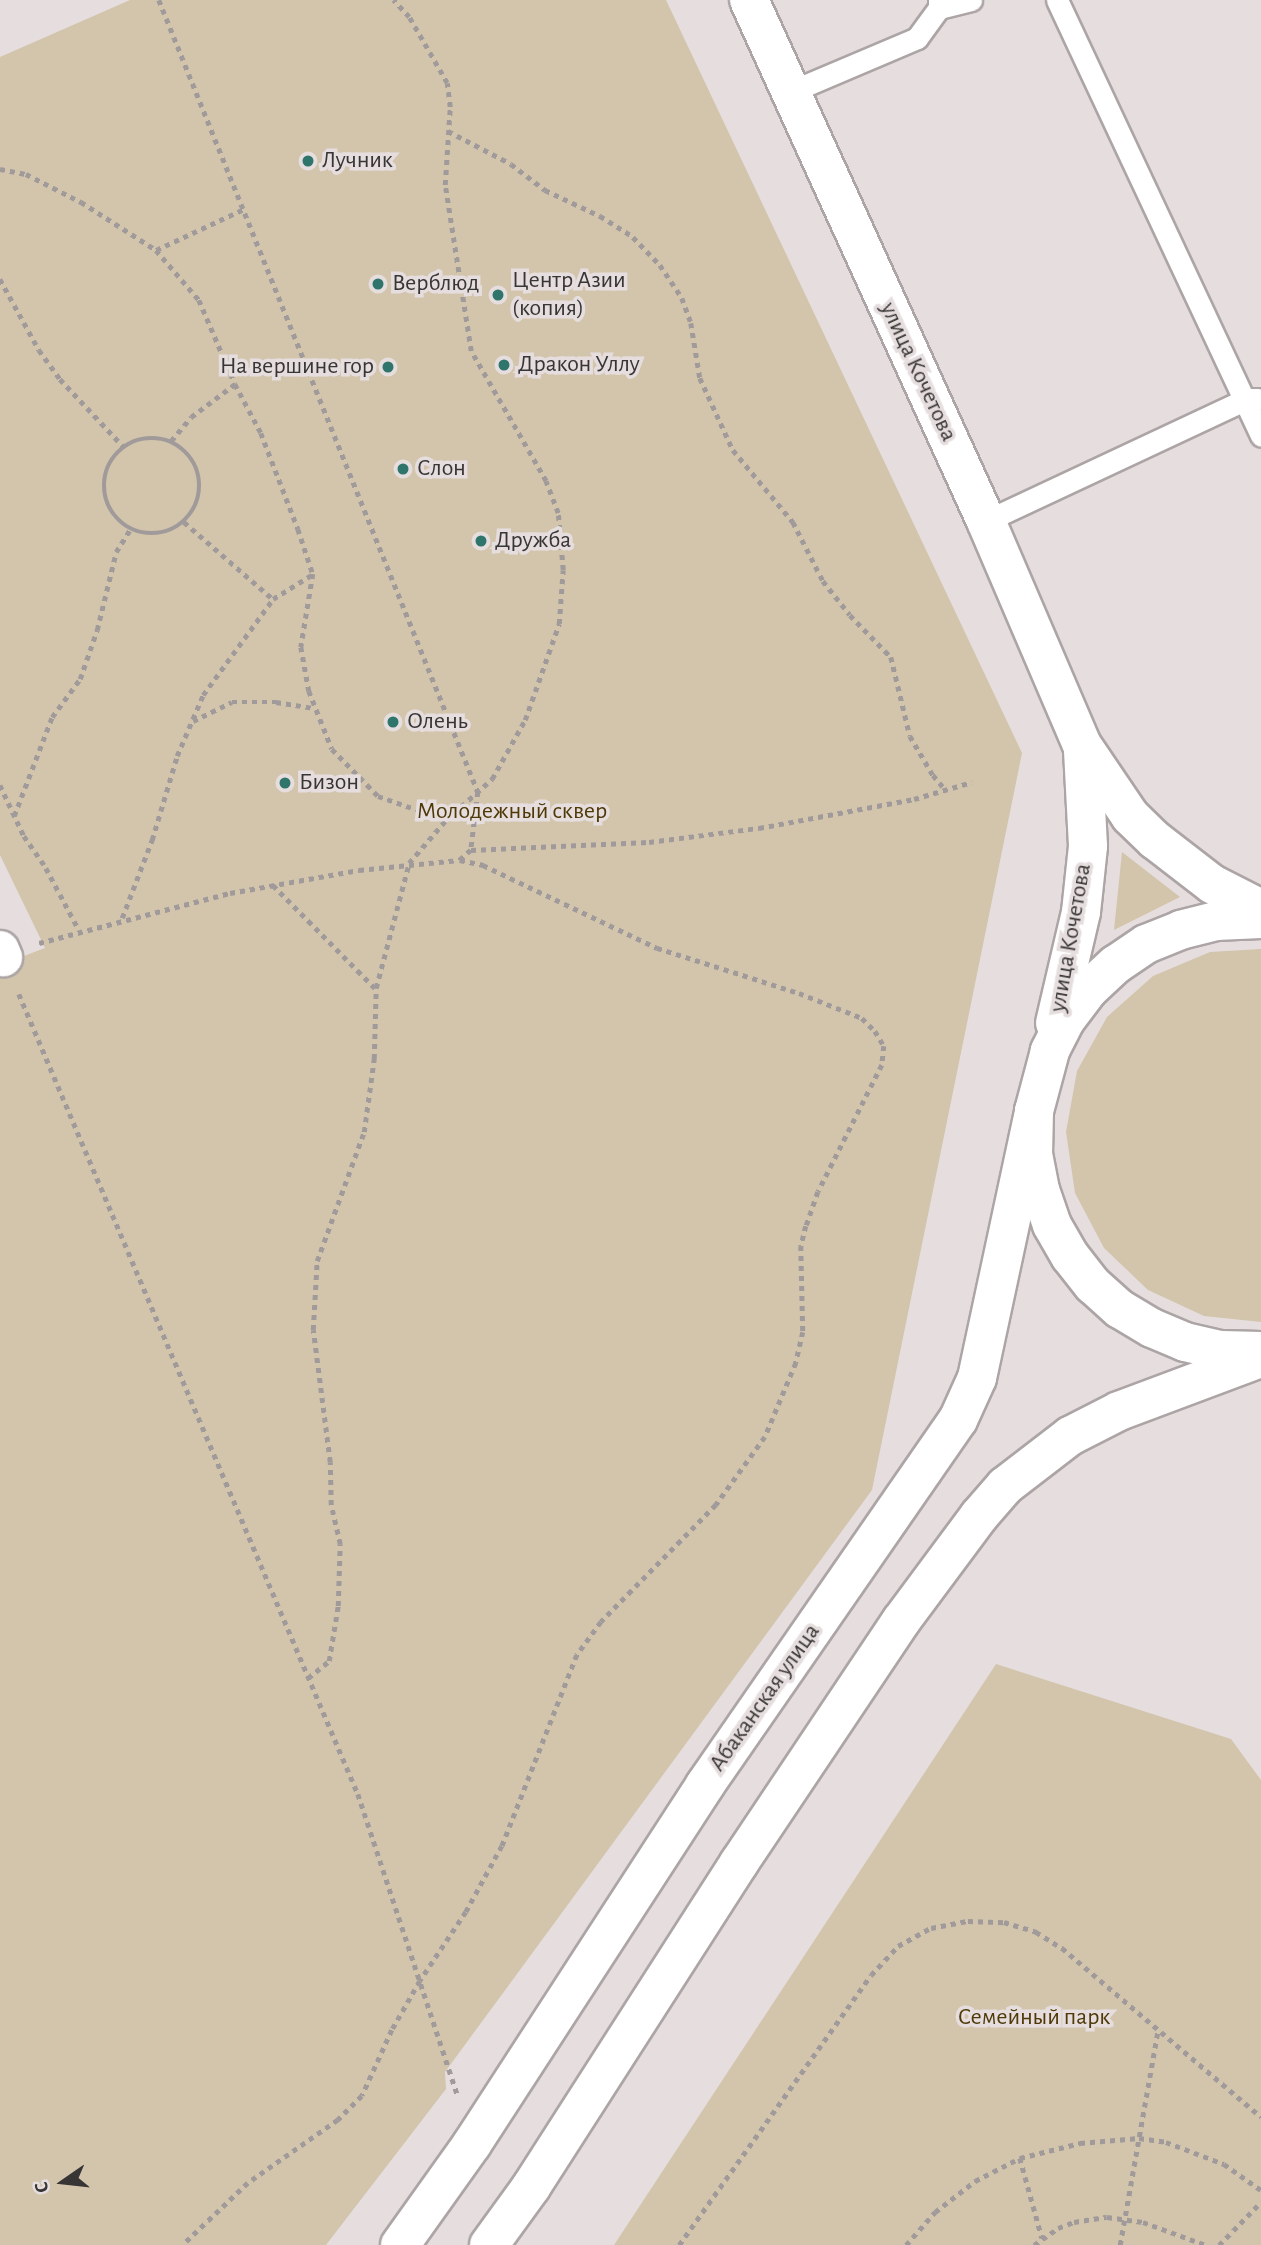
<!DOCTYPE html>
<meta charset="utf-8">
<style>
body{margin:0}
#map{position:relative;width:1261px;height:2245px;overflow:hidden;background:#e6dede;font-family:"Alegreya Sans",sans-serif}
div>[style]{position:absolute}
.green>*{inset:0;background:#d2c5ac}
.path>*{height:4.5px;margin-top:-2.25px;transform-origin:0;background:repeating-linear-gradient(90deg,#a09a9a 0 5px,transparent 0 10px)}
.path>.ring{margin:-2.25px;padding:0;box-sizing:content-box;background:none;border:4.5px solid #a09a9a;border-radius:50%}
.roads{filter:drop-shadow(2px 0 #ada5a5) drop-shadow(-2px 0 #ada5a5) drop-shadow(0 2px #ada5a5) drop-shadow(0 -2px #ada5a5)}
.service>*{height:21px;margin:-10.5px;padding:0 10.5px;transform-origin:10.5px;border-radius:10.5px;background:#fff}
.minor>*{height:38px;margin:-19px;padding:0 19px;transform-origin:19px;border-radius:19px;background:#fff}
.secondary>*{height:38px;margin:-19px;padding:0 19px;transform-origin:19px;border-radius:19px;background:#fff}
.dots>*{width:19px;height:19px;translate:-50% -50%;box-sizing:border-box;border:4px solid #e6dede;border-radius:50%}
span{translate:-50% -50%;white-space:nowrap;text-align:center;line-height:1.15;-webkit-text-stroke:7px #e6dede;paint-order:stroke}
.poi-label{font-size:24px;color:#383535}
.left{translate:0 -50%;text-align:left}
.right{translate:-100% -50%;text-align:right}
.street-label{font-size:24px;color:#383535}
.park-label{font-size:24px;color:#4f3a07}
.north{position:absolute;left:28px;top:2147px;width:70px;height:70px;-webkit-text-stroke:5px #e6dede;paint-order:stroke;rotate:256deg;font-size:19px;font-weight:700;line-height:28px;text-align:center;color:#383535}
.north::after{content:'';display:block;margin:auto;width:24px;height:32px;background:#383535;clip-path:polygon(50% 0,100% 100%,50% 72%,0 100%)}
</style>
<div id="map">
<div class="green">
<div style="clip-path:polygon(130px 0,666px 0,1022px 753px,872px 1490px,445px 2072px,446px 2089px,326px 2245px,0 2245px,0 965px,45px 948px,0 855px,0 57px)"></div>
<div style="clip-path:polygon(1122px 852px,1180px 897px,1114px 930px)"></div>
<div style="clip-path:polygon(1261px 949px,1261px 1322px,1204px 1316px,1148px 1290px,1104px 1248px,1075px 1193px,1066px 1132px,1077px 1071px,1107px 1017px,1153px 976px,1210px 952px)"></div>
<div style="clip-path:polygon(996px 1664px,1231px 1739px,1261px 1780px,1261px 2245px,614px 2245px)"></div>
</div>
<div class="path">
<div style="left:159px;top:0;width:854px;rotate:68.06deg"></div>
<div style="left:478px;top:792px;width:58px;rotate:96.9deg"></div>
<div style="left:471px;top:850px;width:15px;rotate:138deg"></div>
<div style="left:448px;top:131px;width:71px;rotate:27.6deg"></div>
<div style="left:511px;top:164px;width:43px;rotate:37.4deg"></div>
<div style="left:545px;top:190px;width:61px;rotate:25.3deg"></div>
<div style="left:600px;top:216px;width:39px;rotate:32deg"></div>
<div style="left:633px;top:237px;width:39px;rotate:46deg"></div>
<div style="left:660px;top:265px;width:40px;rotate:56deg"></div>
<div style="left:682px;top:298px;width:27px;rotate:70deg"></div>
<div style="left:691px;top:323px;width:56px;rotate:80.7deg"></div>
<div style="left:700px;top:378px;width:79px;rotate:65.4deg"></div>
<div style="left:733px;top:450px;width:94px;rotate:50.2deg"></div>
<div style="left:793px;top:522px;width:66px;rotate:63deg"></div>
<div style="left:823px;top:581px;width:43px;rotate:51.5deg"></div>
<div style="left:850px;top:615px;width:59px;rotate:45.7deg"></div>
<div style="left:891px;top:657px;width:81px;rotate:76.5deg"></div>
<div style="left:910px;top:736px;width:45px;rotate:59.5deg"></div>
<div style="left:933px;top:775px;width:17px;rotate:50deg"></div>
<div style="left:0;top:169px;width:26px;rotate:11deg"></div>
<div style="left:26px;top:174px;width:62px;rotate:27deg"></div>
<div style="left:81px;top:202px;width:89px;rotate:32.6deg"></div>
<div style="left:156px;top:250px;width:97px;rotate:-25deg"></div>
<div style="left:156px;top:250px;width:66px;rotate:49.3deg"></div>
<div style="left:199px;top:300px;width:91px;rotate:66.8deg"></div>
<div style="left:235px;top:384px;width:55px;rotate:62deg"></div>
<div style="left:261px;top:433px;width:103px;rotate:68.9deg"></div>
<div style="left:298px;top:529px;width:47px;rotate:71.6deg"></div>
<div style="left:313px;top:574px;width:74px;rotate:99.3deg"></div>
<div style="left:301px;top:647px;width:45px;rotate:79.7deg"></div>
<div style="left:309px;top:691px;width:62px;rotate:68.4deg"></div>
<div style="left:332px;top:749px;width:66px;rotate:45.6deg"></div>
<div style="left:378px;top:796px;width:72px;rotate:19.4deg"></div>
<div style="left:0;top:279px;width:81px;rotate:61.2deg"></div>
<div style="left:39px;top:350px;width:36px;rotate:54deg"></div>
<div style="left:60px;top:379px;width:92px;rotate:46.8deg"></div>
<div class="ring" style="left:104px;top:438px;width:91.5px;height:91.5px"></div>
<div style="left:171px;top:441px;width:31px;rotate:-50deg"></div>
<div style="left:191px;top:417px;width:55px;rotate:-36.9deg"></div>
<div style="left:184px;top:522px;width:118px;rotate:40.9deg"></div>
<div style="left:193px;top:721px;width:43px;rotate:-26deg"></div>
<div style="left:232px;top:702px;width:44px"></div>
<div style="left:276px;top:702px;width:39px;rotate:9deg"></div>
<div style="left:0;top:785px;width:56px;rotate:64.8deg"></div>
<div style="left:24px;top:836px;width:39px;rotate:55deg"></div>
<div style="left:46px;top:868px;width:70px;rotate:62deg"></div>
<div style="left:14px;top:816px;width:106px;rotate:-69deg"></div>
<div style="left:52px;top:717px;width:47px;rotate:-53.6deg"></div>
<div style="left:80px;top:679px;width:52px;rotate:-70.9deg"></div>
<div style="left:97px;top:630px;width:80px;rotate:-76.3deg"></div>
<div style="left:116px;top:552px;width:26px;rotate:-58deg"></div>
<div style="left:471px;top:850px;width:178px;rotate:-2.6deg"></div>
<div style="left:649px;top:842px;width:111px;rotate:-7.3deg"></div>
<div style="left:759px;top:828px;width:158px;rotate:-10.6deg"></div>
<div style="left:914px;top:799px;width:60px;rotate:-16.3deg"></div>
<div style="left:273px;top:885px;width:145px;rotate:45.3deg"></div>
<div style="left:122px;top:918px;width:84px;rotate:-69deg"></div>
<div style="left:152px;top:840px;width:88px;rotate:-73.4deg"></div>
<div style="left:177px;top:756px;width:66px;rotate:-66.9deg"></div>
<div style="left:203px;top:695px;width:119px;rotate:-53.9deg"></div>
<div style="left:273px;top:599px;width:47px;rotate:-32deg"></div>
<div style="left:39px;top:943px;width:197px;rotate:-14.7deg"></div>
<div style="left:230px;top:893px;width:131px;rotate:-10.1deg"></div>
<div style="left:359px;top:870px;width:101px;rotate:-5.7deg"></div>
<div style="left:460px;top:860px;width:24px;rotate:12deg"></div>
<div style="left:483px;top:865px;width:193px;rotate:25.5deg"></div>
<div style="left:657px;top:948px;width:149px;rotate:17.6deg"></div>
<div style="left:799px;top:993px;width:68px;rotate:21.6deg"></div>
<div style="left:862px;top:1018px;width:18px;rotate:45deg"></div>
<div style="left:875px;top:1031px;width:17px;rotate:59deg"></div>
<div style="left:884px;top:1046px;width:19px;rotate:96deg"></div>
<div style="left:882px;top:1065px;width:142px;rotate:116.7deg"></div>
<div style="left:818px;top:1192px;width:36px;rotate:109deg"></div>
<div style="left:806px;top:1226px;width:21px;rotate:104deg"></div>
<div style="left:801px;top:1246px;width:86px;rotate:88.7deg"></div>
<div style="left:803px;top:1332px;width:32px;rotate:103deg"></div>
<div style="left:796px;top:1363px;width:80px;rotate:112.7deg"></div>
<div style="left:765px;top:1437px;width:84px;rotate:125.8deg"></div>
<div style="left:716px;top:1505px;width:164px;rotate:134.5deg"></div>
<div style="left:601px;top:1622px;width:41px;rotate:126deg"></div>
<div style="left:577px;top:1655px;width:205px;rotate:111.4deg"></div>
<div style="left:502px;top:1846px;width:75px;rotate:118.6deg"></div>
<div style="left:466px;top:1912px;width:83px;rotate:123.7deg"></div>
<div style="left:420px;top:1981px;width:56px;rotate:119.7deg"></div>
<div style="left:392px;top:2030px;width:72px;rotate:114.4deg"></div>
<div style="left:362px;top:2096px;width:34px;rotate:135deg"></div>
<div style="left:338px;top:2120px;width:110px;rotate:145deg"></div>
<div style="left:248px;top:2183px;width:90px;rotate:136.4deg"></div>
<div style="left:19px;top:994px;width:869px;rotate:67.04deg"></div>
<div style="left:358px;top:1794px;width:316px;rotate:71.7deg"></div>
<div style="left:308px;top:1678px;width:27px;rotate:-39deg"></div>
<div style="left:329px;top:1661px;width:56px;rotate:-80.7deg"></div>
<div style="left:338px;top:1606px;width:62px;rotate:-88.2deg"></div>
<div style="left:340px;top:1544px;width:40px;rotate:-103deg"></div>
<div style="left:331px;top:1505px;width:43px;rotate:-91.3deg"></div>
<div style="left:330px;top:1462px;width:133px;rotate:-97.3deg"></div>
<div style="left:313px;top:1330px;width:69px;rotate:-86.7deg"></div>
<div style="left:317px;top:1261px;width:137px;rotate:-70deg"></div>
<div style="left:364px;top:1132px;width:74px;rotate:-82.2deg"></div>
<div style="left:374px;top:1059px;width:71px;rotate:-88.4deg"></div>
<div style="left:376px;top:988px;width:129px;rotate:-75.2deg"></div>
<div style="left:409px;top:863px;width:57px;rotate:-49.3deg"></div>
<div style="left:446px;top:820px;width:62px;rotate:-41.7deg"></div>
<div style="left:492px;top:779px;width:68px;rotate:-60.8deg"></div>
<div style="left:525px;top:720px;width:102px;rotate:-70.5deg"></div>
<div style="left:559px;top:624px;width:54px;rotate:-85.8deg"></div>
<div style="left:563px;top:570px;width:57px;rotate:-95deg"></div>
<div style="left:558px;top:513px;width:34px;rotate:-111deg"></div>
<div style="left:546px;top:481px;width:150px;rotate:-120deg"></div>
<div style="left:471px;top:351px;width:168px;rotate:-98.9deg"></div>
<div style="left:445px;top:185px;width:78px;rotate:-86.3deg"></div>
<div style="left:450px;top:107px;width:24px;rotate:-97deg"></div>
<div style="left:447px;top:83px;width:76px;rotate:-119.9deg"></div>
<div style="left:409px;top:17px;width:23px;rotate:-133deg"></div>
<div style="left:1020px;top:2158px;width:83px;rotate:74.6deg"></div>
<div style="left:679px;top:2245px;width:331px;rotate:-54.6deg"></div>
<div style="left:871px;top:1975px;width:40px;rotate:-47deg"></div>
<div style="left:898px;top:1946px;width:38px;rotate:-29deg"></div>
<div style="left:931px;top:1928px;width:38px;rotate:-11deg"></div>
<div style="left:968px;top:1921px;width:36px;rotate:2deg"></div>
<div style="left:1004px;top:1922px;width:34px;rotate:17deg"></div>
<div style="left:1036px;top:1932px;width:31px;rotate:32deg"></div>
<div style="left:1062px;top:1948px;width:261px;rotate:40.3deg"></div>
<div style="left:906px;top:2245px;width:44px;rotate:-48.7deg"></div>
<div style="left:935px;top:2212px;width:51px;rotate:-37.8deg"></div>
<div style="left:975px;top:2181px;width:51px;rotate:-27.1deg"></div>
<div style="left:1020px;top:2158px;width:62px;rotate:-14deg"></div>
<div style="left:1080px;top:2143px;width:59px;rotate:-4.8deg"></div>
<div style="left:1139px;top:2138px;width:27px;rotate:8deg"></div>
<div style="left:1166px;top:2142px;width:62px;rotate:20.8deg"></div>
<div style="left:1224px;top:2164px;width:45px;rotate:35.1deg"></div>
<div style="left:1034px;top:2245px;width:29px;rotate:-35deg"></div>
<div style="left:1058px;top:2228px;width:17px;rotate:-21deg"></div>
<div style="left:1074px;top:2222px;width:33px;rotate:-9deg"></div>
<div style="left:1107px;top:2217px;width:36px;rotate:8deg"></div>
<div style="left:1143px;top:2222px;width:67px;rotate:20.1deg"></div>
<div style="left:1120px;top:2245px;width:218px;rotate:-80deg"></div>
<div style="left:1219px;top:2245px;width:60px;rotate:-45.7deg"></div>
</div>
<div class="roads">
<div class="service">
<div style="left:1057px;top:0;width:481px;rotate:64.9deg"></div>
<div style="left:939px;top:8px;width:33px;rotate:-14deg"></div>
<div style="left:790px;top:92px;width:138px;rotate:-23deg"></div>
<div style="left:917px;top:38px;width:37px;rotate:-54deg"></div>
<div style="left:939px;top:8px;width:8px;rotate:-90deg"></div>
<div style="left:986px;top:521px;width:287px;rotate:-25.1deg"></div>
<div style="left:1246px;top:399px;width:12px"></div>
</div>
<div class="minor">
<div style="left:0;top:950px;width:8px;rotate:67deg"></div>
</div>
<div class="secondary">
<div style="left:749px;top:0;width:572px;rotate:65.54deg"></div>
<div style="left:986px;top:521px;width:244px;rotate:66.8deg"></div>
<div style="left:1082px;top:745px;width:86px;rotate:55.9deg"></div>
<div style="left:1130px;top:816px;width:35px;rotate:44deg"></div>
<div style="left:1155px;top:840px;width:72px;rotate:37.7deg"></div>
<div style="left:1212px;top:884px;width:55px;rotate:27deg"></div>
<div style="left:1261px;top:919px;width:45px;rotate:177.5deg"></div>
<div style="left:1216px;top:921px;width:36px;rotate:166deg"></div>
<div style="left:1181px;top:930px;width:38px;rotate:158deg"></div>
<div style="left:1146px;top:944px;width:36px;rotate:146deg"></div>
<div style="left:1116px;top:964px;width:37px;rotate:137deg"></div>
<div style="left:1089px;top:989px;width:38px;rotate:127deg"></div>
<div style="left:1066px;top:1019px;width:36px;rotate:117deg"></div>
<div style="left:1050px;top:1051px;width:62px;rotate:104.9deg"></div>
<div style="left:1034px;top:1111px;width:43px;rotate:91.3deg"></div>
<div style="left:1033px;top:1154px;width:37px;rotate:79deg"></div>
<div style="left:1040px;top:1190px;width:37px;rotate:71deg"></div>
<div style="left:1052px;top:1225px;width:36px;rotate:60deg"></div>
<div style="left:1070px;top:1256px;width:37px;rotate:52deg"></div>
<div style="left:1093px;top:1285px;width:36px;rotate:42deg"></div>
<div style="left:1120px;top:1309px;width:37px;rotate:31deg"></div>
<div style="left:1152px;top:1328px;width:36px;rotate:23deg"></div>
<div style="left:1185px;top:1342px;width:37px;rotate:13deg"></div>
<div style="left:1221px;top:1350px;width:40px;rotate:1.4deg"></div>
<div style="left:1055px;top:1023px;width:114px;rotate:-76.8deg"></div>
<div style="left:1081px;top:912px;width:66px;rotate:-83.9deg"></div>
<div style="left:1088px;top:846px;width:95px;rotate:-93deg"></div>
<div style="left:400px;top:2245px;width:124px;rotate:-54.5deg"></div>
<div style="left:472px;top:2144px;width:428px;rotate:-57deg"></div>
<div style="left:705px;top:1785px;width:444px;rotate:-55.3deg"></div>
<div style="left:958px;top:1420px;width:46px;rotate:-65.7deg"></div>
<div style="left:977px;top:1378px;width:273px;rotate:-77.9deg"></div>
<div style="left:489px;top:2245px;width:72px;rotate:-54.1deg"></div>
<div style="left:531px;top:2187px;width:385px;rotate:-57.3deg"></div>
<div style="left:739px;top:1863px;width:291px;rotate:-56.2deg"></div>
<div style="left:901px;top:1621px;width:131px;rotate:-53.4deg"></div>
<div style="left:979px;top:1516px;width:40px;rotate:-49deg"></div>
<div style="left:1005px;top:1486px;width:82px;rotate:-37.6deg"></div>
<div style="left:1070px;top:1436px;width:55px;rotate:-27deg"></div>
<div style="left:1119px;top:1411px;width:152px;rotate:-20.5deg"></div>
</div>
</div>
<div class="dots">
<div style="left:308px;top:161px;background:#2f756b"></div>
<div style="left:378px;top:284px;background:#2f756b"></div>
<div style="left:498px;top:295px;background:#2f756b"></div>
<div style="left:504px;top:365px;background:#2f756b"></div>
<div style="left:388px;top:367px;background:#2f756b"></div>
<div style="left:403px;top:469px;background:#2f756b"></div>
<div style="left:481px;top:541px;background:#2f756b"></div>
<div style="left:393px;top:722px;background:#2f756b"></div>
<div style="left:285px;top:783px;background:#2f756b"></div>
</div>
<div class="poi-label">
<span class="left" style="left:322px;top:161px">Лучник</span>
<span class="left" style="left:512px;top:295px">Центр Азии<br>(копия)</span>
<span class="left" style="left:392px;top:284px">Верблюд</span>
<span class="left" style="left:518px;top:365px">Дракон Уллу</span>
<span class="right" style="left:374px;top:367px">На вершине гор</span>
<span class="left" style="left:417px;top:469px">Слон</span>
<span class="left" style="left:495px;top:541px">Дружба</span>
<span class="left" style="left:407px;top:722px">Олень</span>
<span class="left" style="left:299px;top:783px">Бизон</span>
</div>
<div class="street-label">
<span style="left:918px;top:372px;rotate:65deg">улица Кочетова</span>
<span style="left:1071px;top:938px;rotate:-80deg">улица Кочетова</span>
<span style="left:765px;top:1698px;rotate:-55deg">Абаканская улица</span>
</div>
<div class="park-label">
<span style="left:512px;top:812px">Молодежный сквер</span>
<span style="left:1034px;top:2018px">Семейный парк</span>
</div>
<div class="north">С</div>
</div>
